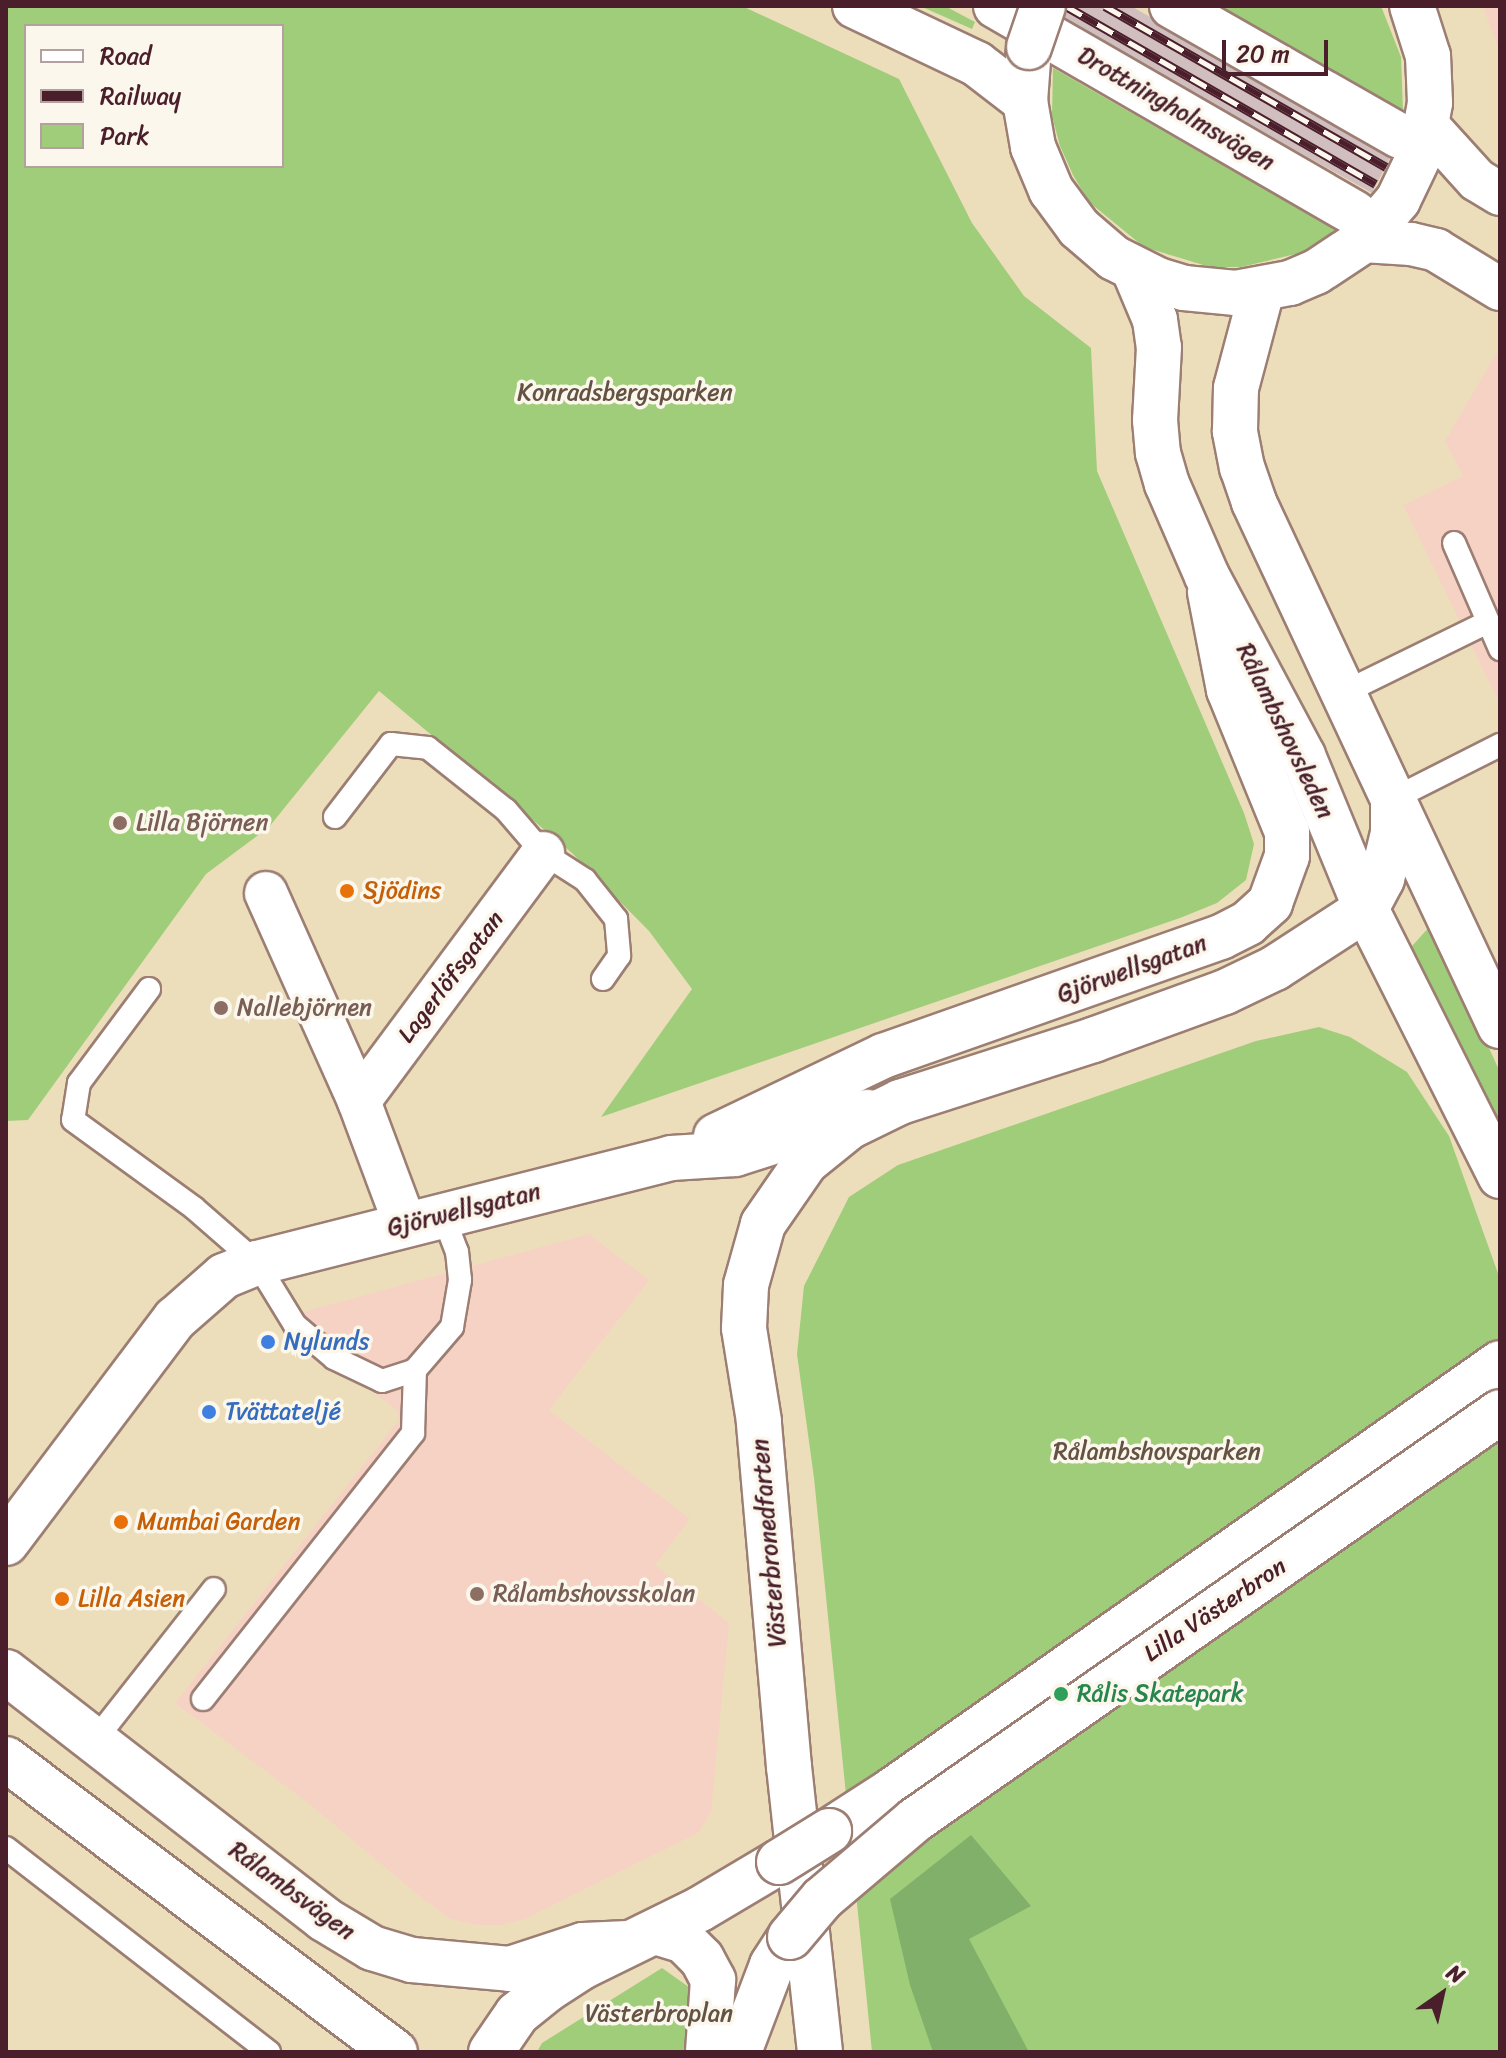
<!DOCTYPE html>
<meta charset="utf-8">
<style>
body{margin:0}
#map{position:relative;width:1506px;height:2058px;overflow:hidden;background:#eddebb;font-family:Sriracha,sans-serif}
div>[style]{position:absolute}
.built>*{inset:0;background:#f6d2c5}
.industrial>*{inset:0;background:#d1bfbf}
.green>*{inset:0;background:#a0cd7a}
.forest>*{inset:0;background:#80b06a}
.roads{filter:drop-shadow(2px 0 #9c7e73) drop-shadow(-2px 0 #9c7e73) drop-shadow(0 2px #9c7e73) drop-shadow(0 -2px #9c7e73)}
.service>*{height:22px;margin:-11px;padding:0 11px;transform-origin:11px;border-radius:11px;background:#fff}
.minor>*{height:42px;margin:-21px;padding:0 21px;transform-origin:21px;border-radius:21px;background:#fff}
.tertiary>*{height:44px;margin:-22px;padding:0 22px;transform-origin:22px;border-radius:22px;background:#fff}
.secondary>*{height:44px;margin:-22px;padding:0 22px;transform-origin:22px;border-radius:22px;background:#fff}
.rail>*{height:9px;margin-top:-4.5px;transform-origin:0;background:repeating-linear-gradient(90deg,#fbf7ec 0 18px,#4a1f2b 0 36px);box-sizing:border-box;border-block:2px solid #4a1f2b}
.bridges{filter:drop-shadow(2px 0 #9c7e73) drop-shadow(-2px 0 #9c7e73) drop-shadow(0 2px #9c7e73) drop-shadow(0 -2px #9c7e73)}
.secondary-bridge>*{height:44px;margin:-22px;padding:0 22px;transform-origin:22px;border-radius:22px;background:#fff}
.dots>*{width:22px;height:22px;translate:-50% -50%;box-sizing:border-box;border:4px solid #fbf7ec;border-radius:50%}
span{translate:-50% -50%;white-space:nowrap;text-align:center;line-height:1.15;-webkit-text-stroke:7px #fbf7ec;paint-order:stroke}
.street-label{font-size:24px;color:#4a1f2b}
.park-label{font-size:24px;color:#645343}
.education-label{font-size:24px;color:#785e54}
.left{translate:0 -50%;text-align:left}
.food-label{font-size:24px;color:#c56008}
.shop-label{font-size:24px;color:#366cbe}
.leisure-label{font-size:24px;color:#27864d}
.frame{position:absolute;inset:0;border:8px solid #4a1f2b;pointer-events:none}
.legend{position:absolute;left:24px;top:24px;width:260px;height:144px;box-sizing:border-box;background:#fbf7ec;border:2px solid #b4a19f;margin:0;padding:10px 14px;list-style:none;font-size:24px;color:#4a1f2b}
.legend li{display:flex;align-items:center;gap:16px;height:40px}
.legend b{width:40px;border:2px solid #b4a19f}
.north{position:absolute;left:1402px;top:1954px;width:80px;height:80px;-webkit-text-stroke:6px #fbf7ec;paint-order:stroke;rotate:34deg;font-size:22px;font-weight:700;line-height:32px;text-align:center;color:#4a1f2b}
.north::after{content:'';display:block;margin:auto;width:28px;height:36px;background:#4a1f2b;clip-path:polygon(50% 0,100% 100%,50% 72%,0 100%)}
.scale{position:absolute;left:1222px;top:40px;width:106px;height:36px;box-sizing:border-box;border:4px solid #4a1f2b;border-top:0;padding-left:10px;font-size:24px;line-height:28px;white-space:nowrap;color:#4a1f2b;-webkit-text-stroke:6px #fbf7ec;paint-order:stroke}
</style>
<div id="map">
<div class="built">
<div style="clip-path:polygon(1483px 6px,1500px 6px,1500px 54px)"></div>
<div style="clip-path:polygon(1496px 353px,1500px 355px,1500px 704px,1403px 505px,1463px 476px,1445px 441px)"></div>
<div style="clip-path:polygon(589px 1234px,649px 1280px,549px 1410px,690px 1519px,655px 1565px,729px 1623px,711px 1812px,698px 1833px,525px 1919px,501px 1925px,475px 1925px,449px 1918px,423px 1899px,308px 1803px,175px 1703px,399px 1420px,397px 1410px,277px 1319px)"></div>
</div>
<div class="industrial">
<div style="clip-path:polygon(1038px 6px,1131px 6px,1391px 156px,1372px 193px)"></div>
</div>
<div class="green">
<div style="clip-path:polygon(evenodd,6px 6px,742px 6px,899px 79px,972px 223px,1024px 296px,1091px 348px,1097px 471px,1244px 813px,1254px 844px,1246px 880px,1217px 903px,1180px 918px,601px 1117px,692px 989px,649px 931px,572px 853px,379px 691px,269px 827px,206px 874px,28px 1120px,6px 1121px,6px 6px,26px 26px,282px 26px,282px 166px,26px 166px,26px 26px)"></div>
<div style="clip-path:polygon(920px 6px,945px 6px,975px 22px,972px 29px)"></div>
<div style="clip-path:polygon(1219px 6px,1381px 6px,1401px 57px,1403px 111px)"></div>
<div style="clip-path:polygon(1053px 68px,1336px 230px,1300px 253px,1241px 267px,1210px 267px,1144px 247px,1089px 202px,1073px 175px,1060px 146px,1052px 116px)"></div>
<div style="clip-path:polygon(1432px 924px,1500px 1072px,1500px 1135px,1412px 946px)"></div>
<div style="clip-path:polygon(1319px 1027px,1350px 1037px,1407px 1072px,1449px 1136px,1500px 1279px,1500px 2052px,872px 2052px,814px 1478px,797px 1354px,804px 1286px,849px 1197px,898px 1165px,1256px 1041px)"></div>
<div style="clip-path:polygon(662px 1968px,693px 1990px,695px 2052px,537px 2052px,542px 2043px)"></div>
</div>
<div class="forest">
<div style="clip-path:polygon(971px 1835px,1031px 1906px,969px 1939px,1029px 2052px,933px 2052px,910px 1985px,890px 1899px)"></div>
</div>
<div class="roads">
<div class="service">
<div style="left:1454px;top:543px;width:116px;rotate:66.5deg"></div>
<div style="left:1343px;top:693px;width:161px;rotate:-26.1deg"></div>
<div style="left:1393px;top:799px;width:120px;rotate:-26.8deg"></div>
<div style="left:335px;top:817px;width:92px;rotate:-52.5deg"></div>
<div style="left:391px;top:744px;width:37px;rotate:6deg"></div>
<div style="left:428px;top:748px;width:100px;rotate:38.5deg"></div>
<div style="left:506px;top:810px;width:57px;rotate:49.3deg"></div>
<div style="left:543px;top:853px;width:50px;rotate:32.7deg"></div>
<div style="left:585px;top:880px;width:50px;rotate:51.5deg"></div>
<div style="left:616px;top:919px;width:37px;rotate:85deg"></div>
<div style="left:619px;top:956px;width:28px;rotate:125deg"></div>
<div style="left:149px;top:989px;width:117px;rotate:126.7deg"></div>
<div style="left:79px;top:1083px;width:37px;rotate:99deg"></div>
<div style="left:73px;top:1120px;width:150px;rotate:36deg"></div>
<div style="left:194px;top:1208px;width:84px;rotate:41.1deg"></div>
<div style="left:257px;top:1263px;width:73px;rotate:58.5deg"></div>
<div style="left:295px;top:1325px;width:51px;rotate:40.2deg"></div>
<div style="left:334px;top:1358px;width:53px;rotate:25.6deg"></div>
<div style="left:382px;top:1381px;width:35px;rotate:-18deg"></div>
<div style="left:415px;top:1370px;width:57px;rotate:-49.3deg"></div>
<div style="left:452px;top:1327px;width:48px;rotate:-80.3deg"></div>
<div style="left:460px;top:1280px;width:28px;rotate:-96deg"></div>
<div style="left:457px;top:1252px;width:40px;rotate:-111deg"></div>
<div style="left:203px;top:1699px;width:339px;rotate:-51.7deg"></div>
<div style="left:413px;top:1433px;width:63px;rotate:-88.2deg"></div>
<div style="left:95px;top:1740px;width:192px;rotate:-51.8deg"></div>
<div style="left:6px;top:1848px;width:333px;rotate:37.8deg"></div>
</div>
<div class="minor">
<div style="left:1428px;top:126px;width:73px;rotate:47.8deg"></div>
<div style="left:1477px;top:180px;width:27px;rotate:31deg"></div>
<div style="left:1363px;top:241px;width:48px;rotate:3.6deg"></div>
<div style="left:1411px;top:244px;width:26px;rotate:13deg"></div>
<div style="left:1436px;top:250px;width:75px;rotate:31.4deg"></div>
<div style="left:266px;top:893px;width:228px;rotate:65.9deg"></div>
<div style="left:359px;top:1101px;width:131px;rotate:69.5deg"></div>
<div style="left:359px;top:1101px;width:309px;rotate:-53.4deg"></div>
</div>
<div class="tertiary">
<div style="left:1393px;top:799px;width:251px;rotate:64.8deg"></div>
<div style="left:1366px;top:909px;width:299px;rotate:63.3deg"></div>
<div style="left:716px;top:1136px;width:185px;rotate:-25.6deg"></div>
<div style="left:883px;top:1056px;width:358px;rotate:-19.4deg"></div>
<div style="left:1221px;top:937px;width:30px;rotate:-27deg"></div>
<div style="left:1248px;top:923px;width:30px;rotate:-42deg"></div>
<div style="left:1270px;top:903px;width:50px;rotate:-70.1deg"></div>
<div style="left:1287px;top:856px;width:24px;rotate:-90deg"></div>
<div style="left:1287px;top:832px;width:153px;rotate:-112.2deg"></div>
<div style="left:1229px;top:690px;width:100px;rotate:-101deg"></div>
<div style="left:6px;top:1543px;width:281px;rotate:-53deg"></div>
<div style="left:175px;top:1319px;width:65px;rotate:-41.3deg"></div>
<div style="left:224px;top:1276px;width:35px;rotate:-22deg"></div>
<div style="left:257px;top:1263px;width:427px;rotate:-14.2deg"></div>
<div style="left:671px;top:1158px;width:64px;rotate:-3.6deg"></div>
<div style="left:735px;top:1154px;width:139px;rotate:-17.7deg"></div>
<div style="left:6px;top:1672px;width:403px;rotate:37.8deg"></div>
<div style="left:324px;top:1919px;width:56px;rotate:31.1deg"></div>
<div style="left:372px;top:1948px;width:42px;rotate:16.7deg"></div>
<div style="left:412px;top:1960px;width:98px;rotate:5.2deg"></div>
<div style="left:510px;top:1969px;width:77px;rotate:-18.2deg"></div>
<div style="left:583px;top:1945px;width:45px;rotate:-2.5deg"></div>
<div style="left:6px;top:1759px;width:487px;rotate:37deg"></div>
</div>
<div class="secondary">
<div style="left:855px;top:6px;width:135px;rotate:25.4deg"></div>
<div style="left:977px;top:64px;width:61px;rotate:37.6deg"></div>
<div style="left:996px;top:6px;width:414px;rotate:30deg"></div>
<div style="left:1172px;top:6px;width:262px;rotate:29.7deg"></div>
<div style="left:1029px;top:47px;width:54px;rotate:94.2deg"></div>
<div style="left:1025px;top:101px;width:47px;rotate:80.1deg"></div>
<div style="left:1033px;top:147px;width:47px;rotate:67.3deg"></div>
<div style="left:1051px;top:190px;width:47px;rotate:53.6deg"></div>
<div style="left:1079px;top:228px;width:46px;rotate:40.6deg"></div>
<div style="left:1114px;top:258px;width:49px;rotate:26.6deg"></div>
<div style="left:1158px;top:280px;width:27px;rotate:17deg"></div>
<div style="left:1184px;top:288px;width:52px;rotate:5.5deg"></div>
<div style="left:1236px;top:293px;width:55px;rotate:-10.5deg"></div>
<div style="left:1290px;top:283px;width:28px;rotate:-23deg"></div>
<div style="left:1316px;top:272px;width:56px;rotate:-33.4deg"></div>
<div style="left:1363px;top:241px;width:54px;rotate:-49.5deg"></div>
<div style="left:1398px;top:200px;width:53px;rotate:-64.4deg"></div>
<div style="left:1421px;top:152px;width:50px;rotate:-79.6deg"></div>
<div style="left:1430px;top:103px;width:47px;rotate:-92.4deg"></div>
<div style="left:1428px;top:56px;width:52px;rotate:-107.7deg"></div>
<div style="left:1134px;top:270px;width:54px;rotate:67.2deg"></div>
<div style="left:1155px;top:320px;width:27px;rotate:82deg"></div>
<div style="left:1159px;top:347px;width:73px;rotate:93.1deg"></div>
<div style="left:1155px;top:420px;width:33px;rotate:85deg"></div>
<div style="left:1158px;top:453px;width:32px;rotate:74deg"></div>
<div style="left:1167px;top:484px;width:100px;rotate:66.5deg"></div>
<div style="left:1207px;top:576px;width:204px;rotate:61.9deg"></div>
<div style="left:1303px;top:756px;width:165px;rotate:67.6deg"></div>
<div style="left:829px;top:1831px;width:74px;rotate:-32.8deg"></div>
<div style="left:891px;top:1791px;width:744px;rotate:-35.1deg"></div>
<div style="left:655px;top:1932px;width:30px;rotate:17deg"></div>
<div style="left:684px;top:1941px;width:25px;rotate:45deg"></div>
<div style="left:702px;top:1959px;width:24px;rotate:62deg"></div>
<div style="left:713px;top:1980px;width:72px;rotate:94deg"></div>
<div style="left:491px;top:2052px;width:46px;rotate:-55.6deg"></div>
<div style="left:517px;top:2014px;width:40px;rotate:-39deg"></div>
<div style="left:548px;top:1989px;width:40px;rotate:-32.9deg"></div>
<div style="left:582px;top:1967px;width:131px;rotate:-26.2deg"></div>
<div style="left:700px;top:1909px;width:92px;rotate:-30.7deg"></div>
<div style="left:739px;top:2052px;width:93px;rotate:-69.2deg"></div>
<div style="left:772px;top:1965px;width:33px;rotate:-57deg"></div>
<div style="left:820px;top:2052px;width:287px;rotate:-96.2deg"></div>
<div style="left:789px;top:1767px;width:347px;rotate:-95deg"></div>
<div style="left:759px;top:1421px;width:94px;rotate:-99.2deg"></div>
<div style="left:744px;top:1328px;width:43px;rotate:-87.3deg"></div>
<div style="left:746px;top:1285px;width:63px;rotate:-74.4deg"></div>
<div style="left:763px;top:1224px;width:75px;rotate:-55.3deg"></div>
<div style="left:806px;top:1162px;width:55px;rotate:-39.1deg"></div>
<div style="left:849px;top:1127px;width:57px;rotate:-26.1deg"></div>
<div style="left:900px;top:1102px;width:203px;rotate:-17.8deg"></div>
<div style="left:1093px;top:1040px;width:140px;rotate:-20deg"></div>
<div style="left:1225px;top:992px;width:55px;rotate:-25.6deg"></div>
<div style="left:1275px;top:968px;width:108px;rotate:-33deg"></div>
<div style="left:1366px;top:909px;width:34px;rotate:-62deg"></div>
<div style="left:1382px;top:879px;width:47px;rotate:-76.6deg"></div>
<div style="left:1393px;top:833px;width:34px;rotate:-90deg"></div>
<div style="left:1393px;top:799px;width:328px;rotate:-115.1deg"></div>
<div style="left:1254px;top:502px;width:36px;rotate:-109deg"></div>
<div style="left:1242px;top:468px;width:38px;rotate:-101deg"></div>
<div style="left:1235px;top:431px;width:43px;rotate:-88.7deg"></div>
<div style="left:1236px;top:388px;width:101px;rotate:-75.1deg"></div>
</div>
</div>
<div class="rail">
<div style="left:1066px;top:6px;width:357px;rotate:29.9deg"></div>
<div style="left:1105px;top:6px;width:324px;rotate:29.8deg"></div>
</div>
<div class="bridges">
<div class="secondary-bridge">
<div style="left:1029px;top:47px;width:43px;rotate:-71.1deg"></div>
<div style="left:779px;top:1862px;width:59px;rotate:-31.8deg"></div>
<div style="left:790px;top:1937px;width:50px;rotate:-49.9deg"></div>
<div style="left:822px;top:1899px;width:122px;rotate:-40.3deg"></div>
<div style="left:915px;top:1820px;width:713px;rotate:-34.89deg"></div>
</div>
</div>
<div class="dots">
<div style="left:120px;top:823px;background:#8d6e63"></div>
<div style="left:347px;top:891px;background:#e8710a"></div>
<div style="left:221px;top:1008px;background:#8d6e63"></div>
<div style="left:268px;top:1342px;background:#3f7fe0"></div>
<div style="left:209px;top:1412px;background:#3f7fe0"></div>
<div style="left:121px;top:1522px;background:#e8710a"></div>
<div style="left:477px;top:1594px;background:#8d6e63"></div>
<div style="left:62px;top:1599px;background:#e8710a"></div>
<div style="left:1061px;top:1694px;background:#2e9e5b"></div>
</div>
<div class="street-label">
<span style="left:1176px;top:109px;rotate:30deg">Drottningholmsvägen</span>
<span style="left:1285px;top:731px;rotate:64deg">Rålambshovsleden</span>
<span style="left:1132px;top:969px;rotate:-20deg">Gjörwellsgatan</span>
<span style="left:451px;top:977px;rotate:-53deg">Lagerlöfsgatan</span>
<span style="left:464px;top:1210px;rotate:-14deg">Gjörwellsgatan</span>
<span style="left:769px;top:1543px;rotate:-95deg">Västerbronedfarten</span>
<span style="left:1215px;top:1610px;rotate:-34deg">Lilla Västerbron</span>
<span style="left:292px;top:1891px;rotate:36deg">Rålambsvägen</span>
</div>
<div class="park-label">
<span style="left:625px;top:393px">Konradsbergsparken</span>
<span style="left:1157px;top:1452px">Rålambshovsparken</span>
<span style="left:659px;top:2014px">Västerbroplan</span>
</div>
<div class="education-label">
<span class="left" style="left:136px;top:823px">Lilla Björnen</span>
<span class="left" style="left:237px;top:1008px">Nallebjörnen</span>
<span class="left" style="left:493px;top:1594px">Rålambshovsskolan</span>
</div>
<div class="food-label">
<span class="left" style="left:363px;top:891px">Sjödins</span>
<span class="left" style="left:137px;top:1522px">Mumbai Garden</span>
<span class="left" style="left:78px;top:1599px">Lilla Asien</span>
</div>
<div class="shop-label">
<span class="left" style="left:284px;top:1342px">Nylunds</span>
<span class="left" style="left:225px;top:1412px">Tvättateljé</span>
</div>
<div class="leisure-label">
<span class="left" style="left:1077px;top:1694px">Rålis Skatepark</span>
</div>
<div class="frame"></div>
<ul class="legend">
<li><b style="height:10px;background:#fff"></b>Road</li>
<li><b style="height:10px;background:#4a1f2b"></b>Railway</li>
<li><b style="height:22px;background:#a0cd7a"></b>Park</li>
</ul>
<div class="north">N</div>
<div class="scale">20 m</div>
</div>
